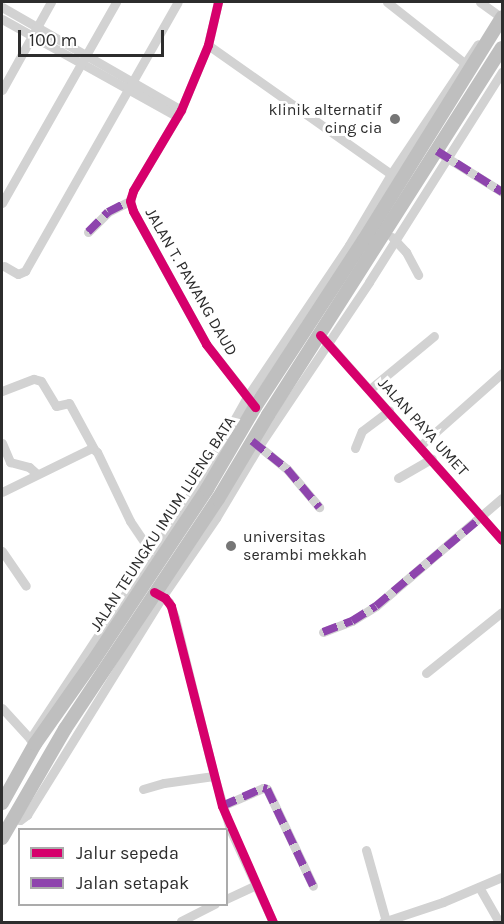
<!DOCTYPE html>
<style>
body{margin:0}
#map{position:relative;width:504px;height:924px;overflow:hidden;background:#fff;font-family:Karla,sans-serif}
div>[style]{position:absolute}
.minor>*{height:9px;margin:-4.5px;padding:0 4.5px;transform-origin:4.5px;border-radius:4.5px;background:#d2d2d2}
.highway>*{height:14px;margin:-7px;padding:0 7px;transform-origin:7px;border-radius:7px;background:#bfbfbf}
.quiet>*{height:8px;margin-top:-4px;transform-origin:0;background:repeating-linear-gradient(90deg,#8e44ad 0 15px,transparent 0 23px)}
.cycleway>*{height:9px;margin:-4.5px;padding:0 4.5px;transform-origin:4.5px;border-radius:4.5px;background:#d6006c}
.dots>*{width:16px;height:16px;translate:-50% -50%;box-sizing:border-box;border:3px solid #fff;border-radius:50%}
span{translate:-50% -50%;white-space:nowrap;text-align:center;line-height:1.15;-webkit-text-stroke:6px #fff;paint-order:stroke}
.poi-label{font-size:16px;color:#2d2d2d}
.right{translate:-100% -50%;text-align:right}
.left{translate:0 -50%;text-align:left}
.street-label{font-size:16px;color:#2d2d2d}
.frame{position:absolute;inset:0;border:3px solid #2d2d2d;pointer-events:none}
.legend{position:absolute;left:18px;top:828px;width:210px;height:78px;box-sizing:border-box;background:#fff;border:2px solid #ababab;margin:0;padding:8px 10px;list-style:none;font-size:18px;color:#2d2d2d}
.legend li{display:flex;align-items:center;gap:12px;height:30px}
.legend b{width:30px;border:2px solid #ababab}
.scale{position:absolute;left:18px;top:30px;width:146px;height:27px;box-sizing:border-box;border:3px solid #2d2d2d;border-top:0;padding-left:8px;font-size:18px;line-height:21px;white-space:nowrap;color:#2d2d2d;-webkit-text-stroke:4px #fff;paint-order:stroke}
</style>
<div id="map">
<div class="minor">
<div style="left:218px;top:2px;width:44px;rotate:103.1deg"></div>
<div style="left:208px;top:45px;width:70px;rotate:112.6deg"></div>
<div style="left:181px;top:110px;width:94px;rotate:120.7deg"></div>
<div style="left:133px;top:191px;width:10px;rotate:107deg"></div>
<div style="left:130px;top:201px;width:10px;rotate:73deg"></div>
<div style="left:133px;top:211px;width:152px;rotate:61.2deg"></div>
<div style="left:206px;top:344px;width:71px;rotate:51.8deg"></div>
<div style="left:387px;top:2px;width:103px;rotate:38.3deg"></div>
<div style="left:480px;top:2px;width:27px;rotate:36deg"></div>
<div style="left:2px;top:7px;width:207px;rotate:29.9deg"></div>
<div style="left:2px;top:19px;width:201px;rotate:29.1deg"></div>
<div style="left:208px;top:45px;width:229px;rotate:35.2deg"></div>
<div style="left:2px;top:90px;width:101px;rotate:-60.9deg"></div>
<div style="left:441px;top:154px;width:72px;rotate:31.9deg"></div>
<div style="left:2px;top:203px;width:231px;rotate:-60.4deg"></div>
<div style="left:88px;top:232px;width:28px;rotate:-45deg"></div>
<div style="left:108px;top:212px;width:25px;rotate:-27deg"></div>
<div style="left:392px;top:237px;width:21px;rotate:47deg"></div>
<div style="left:406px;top:252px;width:26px;rotate:62deg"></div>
<div style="left:4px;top:266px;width:16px;rotate:30deg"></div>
<div style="left:18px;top:274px;width:8px;rotate:-23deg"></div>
<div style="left:25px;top:271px;width:309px;rotate:-60.4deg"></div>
<div style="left:325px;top:340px;width:267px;rotate:48.5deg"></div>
<div style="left:370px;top:389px;width:83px;rotate:-39.6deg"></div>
<div style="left:2px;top:391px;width:34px;rotate:-21deg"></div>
<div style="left:34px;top:379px;width:7px;rotate:16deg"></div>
<div style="left:41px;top:381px;width:29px;rotate:59deg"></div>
<div style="left:56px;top:406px;width:13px;rotate:-13deg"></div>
<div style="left:69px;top:403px;width:52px;rotate:61.5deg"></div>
<div style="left:2px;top:443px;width:21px;rotate:67deg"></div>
<div style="left:10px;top:462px;width:20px;rotate:15deg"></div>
<div style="left:29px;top:467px;width:9px;rotate:41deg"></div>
<div style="left:256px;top:444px;width:40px;rotate:39deg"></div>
<div style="left:287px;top:469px;width:50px;rotate:49.9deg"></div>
<div style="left:421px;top:445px;width:108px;rotate:-41.6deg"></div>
<div style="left:355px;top:448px;width:18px;rotate:-68deg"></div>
<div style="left:362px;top:431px;width:34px;rotate:-37deg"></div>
<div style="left:398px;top:478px;width:39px;rotate:-30deg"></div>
<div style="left:2px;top:492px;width:100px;rotate:-26.1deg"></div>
<div style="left:92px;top:448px;width:6px;rotate:39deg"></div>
<div style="left:97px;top:452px;width:76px;rotate:64.4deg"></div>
<div style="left:130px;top:521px;width:45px;rotate:56deg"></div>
<div style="left:2px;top:551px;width:42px;rotate:55.6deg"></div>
<div style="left:159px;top:595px;width:12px;rotate:35deg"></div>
<div style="left:169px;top:602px;width:17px;rotate:69deg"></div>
<div style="left:175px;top:618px;width:163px;rotate:76.1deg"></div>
<div style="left:214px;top:776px;width:55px;rotate:73.2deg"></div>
<div style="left:230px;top:829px;width:102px;rotate:65.2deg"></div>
<div style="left:323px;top:632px;width:31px;rotate:-21deg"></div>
<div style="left:352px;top:621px;width:28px;rotate:-32deg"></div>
<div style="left:376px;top:606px;width:166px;rotate:-40.6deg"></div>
<div style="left:426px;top:673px;width:97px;rotate:-38.8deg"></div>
<div style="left:2px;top:708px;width:46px;rotate:47.6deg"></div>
<div style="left:30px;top:739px;width:311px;rotate:-56.7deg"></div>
<div style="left:201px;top:479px;width:94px;rotate:-60.7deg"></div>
<div style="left:247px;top:397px;width:183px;rotate:-56.1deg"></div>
<div style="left:349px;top:245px;width:82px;rotate:-59.4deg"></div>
<div style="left:391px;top:174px;width:156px;rotate:-56.2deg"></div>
<div style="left:143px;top:789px;width:22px;rotate:-16deg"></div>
<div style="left:164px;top:783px;width:50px;rotate:-8deg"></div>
<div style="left:222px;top:806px;width:45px;rotate:-23.7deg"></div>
<div style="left:263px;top:788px;width:4px;rotate:14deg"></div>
<div style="left:267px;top:789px;width:107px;rotate:64.6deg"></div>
<div style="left:12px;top:818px;width:8px;rotate:14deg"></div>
<div style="left:20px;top:820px;width:9px;rotate:-36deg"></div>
<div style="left:27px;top:815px;width:256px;rotate:-58.2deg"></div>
<div style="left:162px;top:597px;width:96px;rotate:-55.6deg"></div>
<div style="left:216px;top:518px;width:84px;rotate:-59.2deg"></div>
<div style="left:259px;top:446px;width:197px;rotate:-56.1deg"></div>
<div style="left:369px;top:282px;width:249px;rotate:-57.7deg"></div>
<div style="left:366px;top:850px;width:74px;rotate:74.3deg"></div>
<div style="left:479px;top:887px;width:40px;rotate:60.3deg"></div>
<div style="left:226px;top:899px;width:33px;rotate:-25deg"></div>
<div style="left:181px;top:921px;width:38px;rotate:-27deg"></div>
<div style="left:383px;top:922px;width:63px;rotate:-18.4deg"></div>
<div style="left:443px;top:902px;width:64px;rotate:-23deg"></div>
</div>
<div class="highway">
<div style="left:2px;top:803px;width:68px;rotate:-60.8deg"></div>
<div style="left:35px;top:744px;width:99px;rotate:-54.9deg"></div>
<div style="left:92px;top:663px;width:209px;rotate:-56.5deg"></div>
<div style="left:207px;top:489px;width:95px;rotate:-59.7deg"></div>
<div style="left:255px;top:407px;width:199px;rotate:-56.9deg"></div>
<div style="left:364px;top:240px;width:262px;rotate:-58.2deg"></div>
<div style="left:2px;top:838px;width:126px;rotate:-60deg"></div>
<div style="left:65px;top:729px;width:276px;rotate:-56.4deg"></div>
<div style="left:218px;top:499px;width:98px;rotate:-59.2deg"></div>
<div style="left:268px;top:415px;width:435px;rotate:-57.5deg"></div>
</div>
<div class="quiet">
<div style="left:437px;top:151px;width:77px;rotate:32.2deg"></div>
<div style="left:88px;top:232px;width:28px;rotate:-45deg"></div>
<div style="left:108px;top:212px;width:25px;rotate:-27deg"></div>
<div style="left:252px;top:441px;width:45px;rotate:38.7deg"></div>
<div style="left:287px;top:469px;width:50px;rotate:49.9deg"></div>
<div style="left:323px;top:632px;width:31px;rotate:-21deg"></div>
<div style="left:352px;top:621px;width:28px;rotate:-32deg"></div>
<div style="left:376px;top:606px;width:140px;rotate:-40.1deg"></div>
<div style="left:222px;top:806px;width:45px;rotate:-23.7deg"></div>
<div style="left:263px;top:788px;width:4px;rotate:14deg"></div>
<div style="left:267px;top:789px;width:107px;rotate:64.6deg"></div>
</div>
<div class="cycleway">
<div style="left:218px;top:2px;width:44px;rotate:103.1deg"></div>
<div style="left:208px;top:45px;width:70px;rotate:112.6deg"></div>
<div style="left:181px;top:110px;width:94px;rotate:120.7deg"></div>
<div style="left:133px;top:191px;width:10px;rotate:107deg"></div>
<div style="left:130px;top:201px;width:10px;rotate:73deg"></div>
<div style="left:133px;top:211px;width:152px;rotate:61.2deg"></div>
<div style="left:206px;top:344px;width:80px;rotate:52.1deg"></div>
<div style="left:320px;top:335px;width:274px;rotate:48.4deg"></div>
<div style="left:154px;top:592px;width:13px;rotate:29deg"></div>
<div style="left:165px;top:598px;width:10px;rotate:53deg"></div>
<div style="left:171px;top:606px;width:206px;rotate:75.7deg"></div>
<div style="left:222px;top:806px;width:127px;rotate:66.3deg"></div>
</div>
<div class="dots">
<div style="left:395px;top:119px;background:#767676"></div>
<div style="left:231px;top:546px;background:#767676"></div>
</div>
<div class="poi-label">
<span class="right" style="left:382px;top:119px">klinik alternatif<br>cing cia</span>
<span class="left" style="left:243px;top:546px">universitas<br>serambi mekkah</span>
</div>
<div class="street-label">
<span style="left:191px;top:282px;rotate:60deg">JALAN T. PAWANG DAUD</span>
<span style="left:423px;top:427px;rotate:48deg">JALAN PAYA UMET</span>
<span style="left:163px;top:524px;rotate:-57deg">JALAN TEUNGKU IMUM LUENG BATA</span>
</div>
<div class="frame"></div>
<ul class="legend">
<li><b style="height:8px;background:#d6006c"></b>Jalur sepeda</li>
<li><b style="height:8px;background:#8e44ad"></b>Jalan setapak</li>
</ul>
<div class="scale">100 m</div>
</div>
